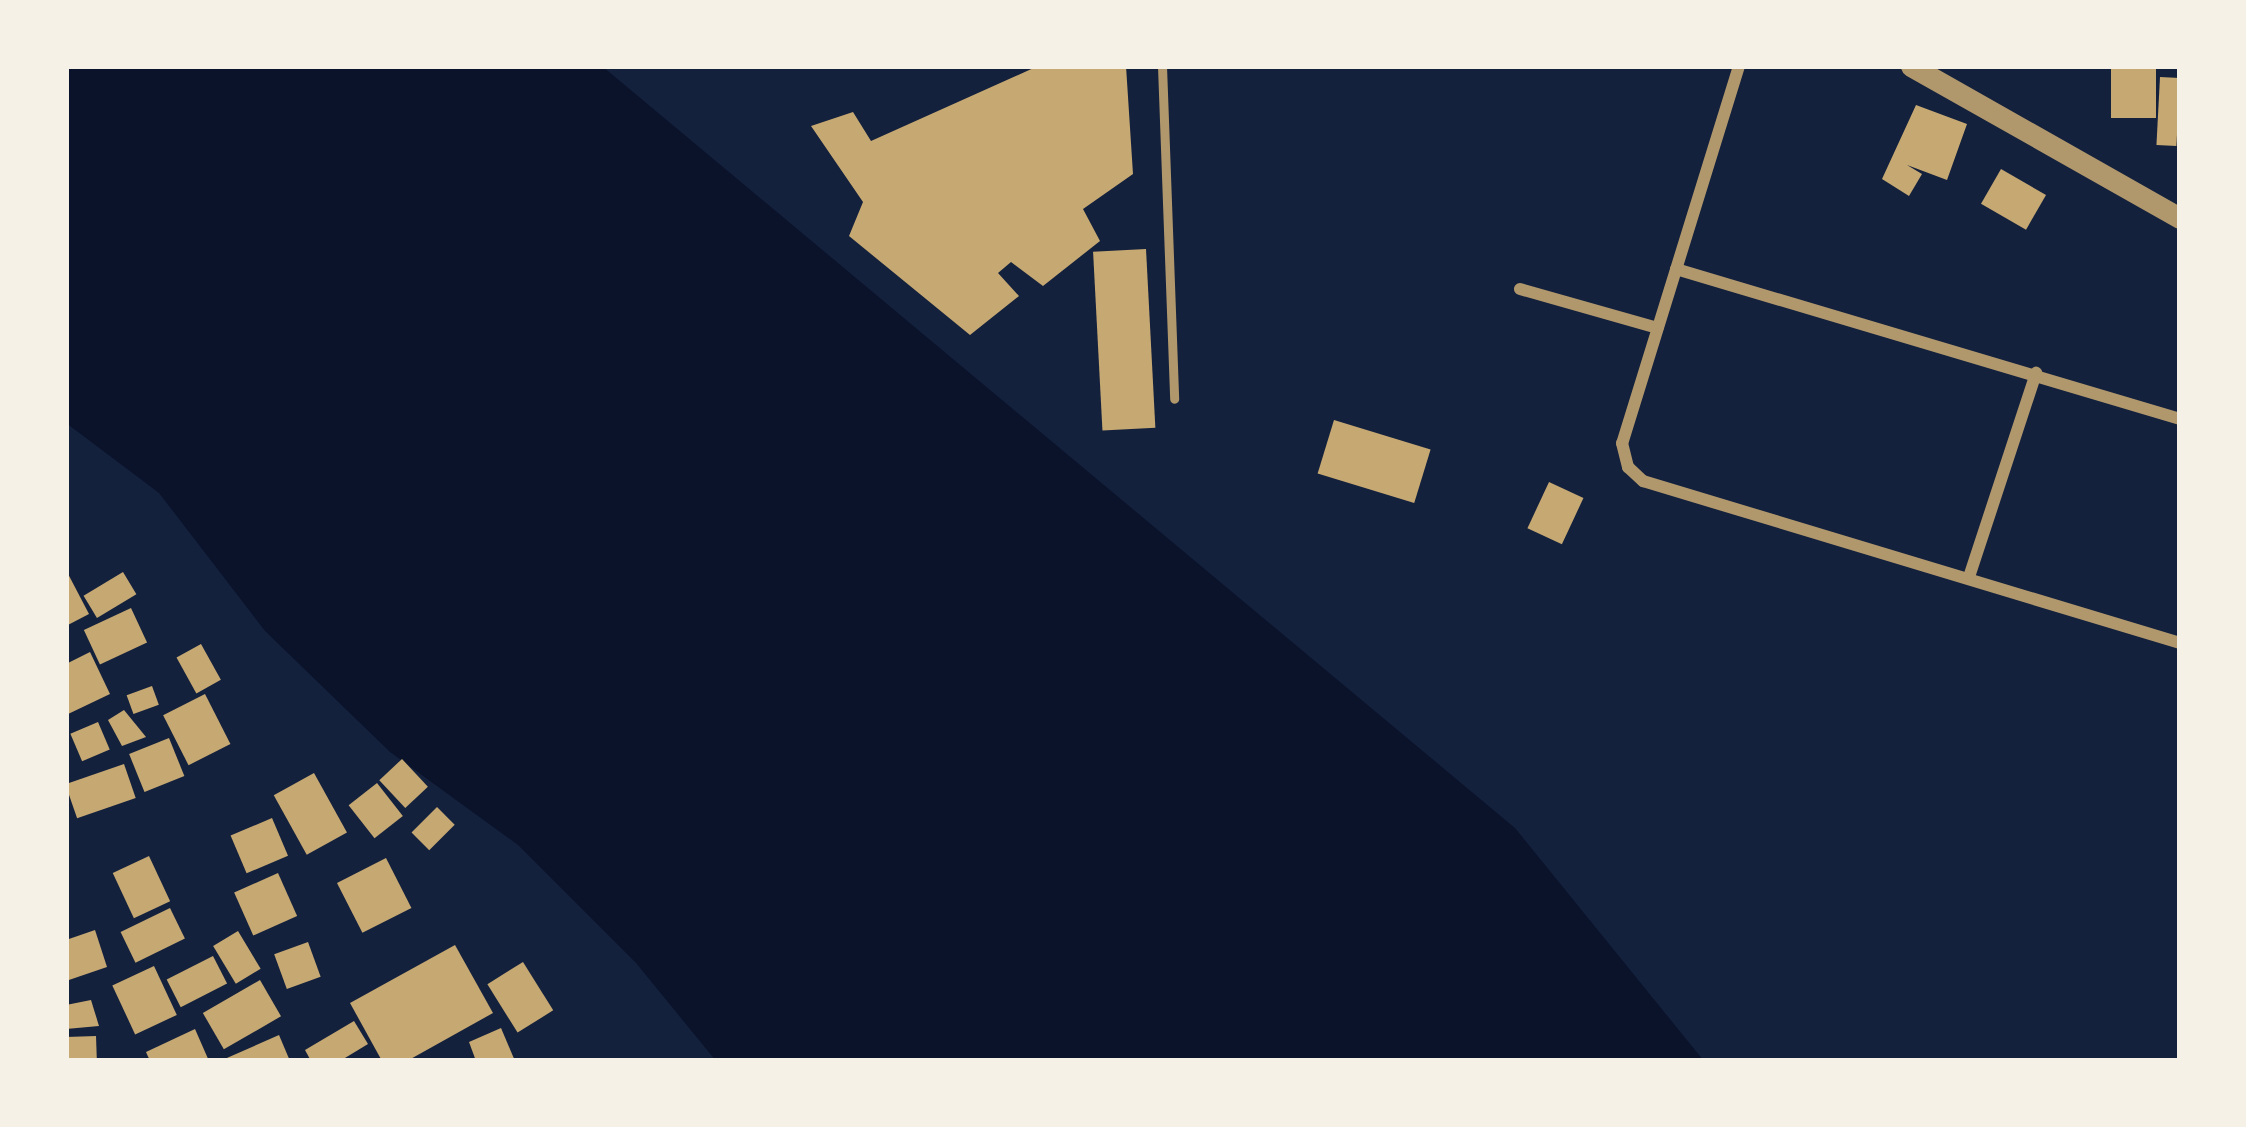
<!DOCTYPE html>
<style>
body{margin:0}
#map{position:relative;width:2246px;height:1127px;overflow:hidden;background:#14213d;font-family:"Noto Sans",sans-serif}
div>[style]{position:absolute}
.water>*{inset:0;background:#0b132b}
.building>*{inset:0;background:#c6a872;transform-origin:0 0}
.service>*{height:9px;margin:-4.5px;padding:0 4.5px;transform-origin:4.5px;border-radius:4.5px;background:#b1986c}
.minor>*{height:12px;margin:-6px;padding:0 6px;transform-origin:6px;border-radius:6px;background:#b1986c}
.tertiary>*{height:21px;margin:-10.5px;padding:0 10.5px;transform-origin:10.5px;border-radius:10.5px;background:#b1986c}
span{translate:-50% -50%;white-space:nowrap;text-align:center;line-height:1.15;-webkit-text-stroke:12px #f6f1e7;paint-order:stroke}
.frame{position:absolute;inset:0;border:69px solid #f6f1e7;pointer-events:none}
</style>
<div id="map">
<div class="water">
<div style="clip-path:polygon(66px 66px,602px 66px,1515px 828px,1704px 1061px,716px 1061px,636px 963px,518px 845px,390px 752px,265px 631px,159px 493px,66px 423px)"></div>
</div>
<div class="building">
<div style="clip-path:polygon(1038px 66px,1126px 66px,1133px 174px,1083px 209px,1100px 241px,1043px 286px,1011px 262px,998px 273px,1019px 296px,970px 335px,849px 236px,863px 202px,811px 126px,853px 112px,871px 141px)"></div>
<div style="left:2111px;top:66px;width:45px;height:52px"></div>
<div style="left:2160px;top:77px;width:20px;height:68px;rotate:3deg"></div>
<div style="clip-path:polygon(1916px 105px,1967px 124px,1947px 180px,1907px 165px,1922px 174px,1909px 196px,1882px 179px)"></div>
<div style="left:2001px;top:169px;width:52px;height:40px;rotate:30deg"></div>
<div style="left:1146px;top:249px;width:179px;height:53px;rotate:87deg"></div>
<div style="left:1334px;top:420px;width:101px;height:56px;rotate:17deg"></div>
<div style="left:1549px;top:482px;width:38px;height:51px;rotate:25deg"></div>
<div style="clip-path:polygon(66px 570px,89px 614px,66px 626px)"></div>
<div style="left:123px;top:572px;width:26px;height:46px;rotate:59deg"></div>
<div style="left:131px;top:608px;width:38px;height:52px;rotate:65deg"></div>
<div style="left:201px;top:644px;width:41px;height:28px;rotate:61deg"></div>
<div style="clip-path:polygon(90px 652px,110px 694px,66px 715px,66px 664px)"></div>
<div style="left:152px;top:686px;width:20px;height:27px;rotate:70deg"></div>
<div style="left:205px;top:694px;width:56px;height:47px;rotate:63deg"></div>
<div style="clip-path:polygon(124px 710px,146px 737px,122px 746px,108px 720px)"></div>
<div style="left:98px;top:722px;width:30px;height:30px;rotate:67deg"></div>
<div style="left:169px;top:738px;width:41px;height:43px;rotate:68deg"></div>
<div style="left:402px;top:759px;width:38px;height:31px;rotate:47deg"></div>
<div style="left:124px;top:764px;width:36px;height:62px;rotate:71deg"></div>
<div style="left:314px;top:773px;width:68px;height:46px;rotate:61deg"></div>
<div style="left:377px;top:783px;width:42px;height:36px;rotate:52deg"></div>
<div style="left:437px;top:807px;width:25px;height:36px;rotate:45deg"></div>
<div style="left:272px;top:818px;width:41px;height:45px;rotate:67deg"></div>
<div style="left:149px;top:856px;width:50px;height:40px;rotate:65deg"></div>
<div style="left:386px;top:858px;width:56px;height:55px;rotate:63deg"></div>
<div style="left:278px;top:873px;width:47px;height:48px;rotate:66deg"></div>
<div style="left:170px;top:908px;width:34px;height:55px;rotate:64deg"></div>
<div style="clip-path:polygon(95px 930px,107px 967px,66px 981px,66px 940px)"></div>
<div style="left:238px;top:931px;width:44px;height:29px;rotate:59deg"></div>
<div style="left:308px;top:942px;width:37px;height:36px;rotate:70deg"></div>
<div style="clip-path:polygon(455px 945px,493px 1013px,407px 1061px,382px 1061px,350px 1003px)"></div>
<div style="left:213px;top:956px;width:31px;height:52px;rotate:63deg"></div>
<div style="left:523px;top:962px;width:57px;height:42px;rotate:58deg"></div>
<div style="left:154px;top:966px;width:54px;height:46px;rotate:65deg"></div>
<div style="left:260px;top:980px;width:42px;height:66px;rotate:60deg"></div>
<div style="clip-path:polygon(91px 1000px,99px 1026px,66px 1029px,66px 1005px)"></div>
<div style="clip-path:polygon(354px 1021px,368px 1044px,340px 1061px,311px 1061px,305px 1050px)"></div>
<div style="clip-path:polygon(501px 1028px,515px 1061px,476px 1061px,469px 1042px)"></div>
<div style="clip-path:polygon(195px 1029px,209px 1061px,150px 1061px,146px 1052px)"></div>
<div style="clip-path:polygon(279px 1035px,290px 1061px,220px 1061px)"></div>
<div style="left:96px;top:1036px;width:25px;height:30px;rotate:88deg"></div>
</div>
<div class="service">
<div style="left:1162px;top:66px;width:333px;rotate:87.9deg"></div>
</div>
<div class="minor">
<div style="left:1739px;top:66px;width:395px;rotate:107.2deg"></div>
<div style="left:1622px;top:443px;width:25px;rotate:76deg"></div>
<div style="left:1628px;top:467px;width:21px;rotate:43deg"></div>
<div style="left:1643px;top:481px;width:561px;rotate:16.79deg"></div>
<div style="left:1676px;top:269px;width:526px;rotate:16.57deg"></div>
<div style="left:1520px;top:289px;width:143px;rotate:15.8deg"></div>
<div style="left:1970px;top:574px;width:212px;rotate:-71.8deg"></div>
</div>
<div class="tertiary">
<div style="left:1911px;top:66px;width:309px;rotate:29.5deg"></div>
</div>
<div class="frame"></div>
</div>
